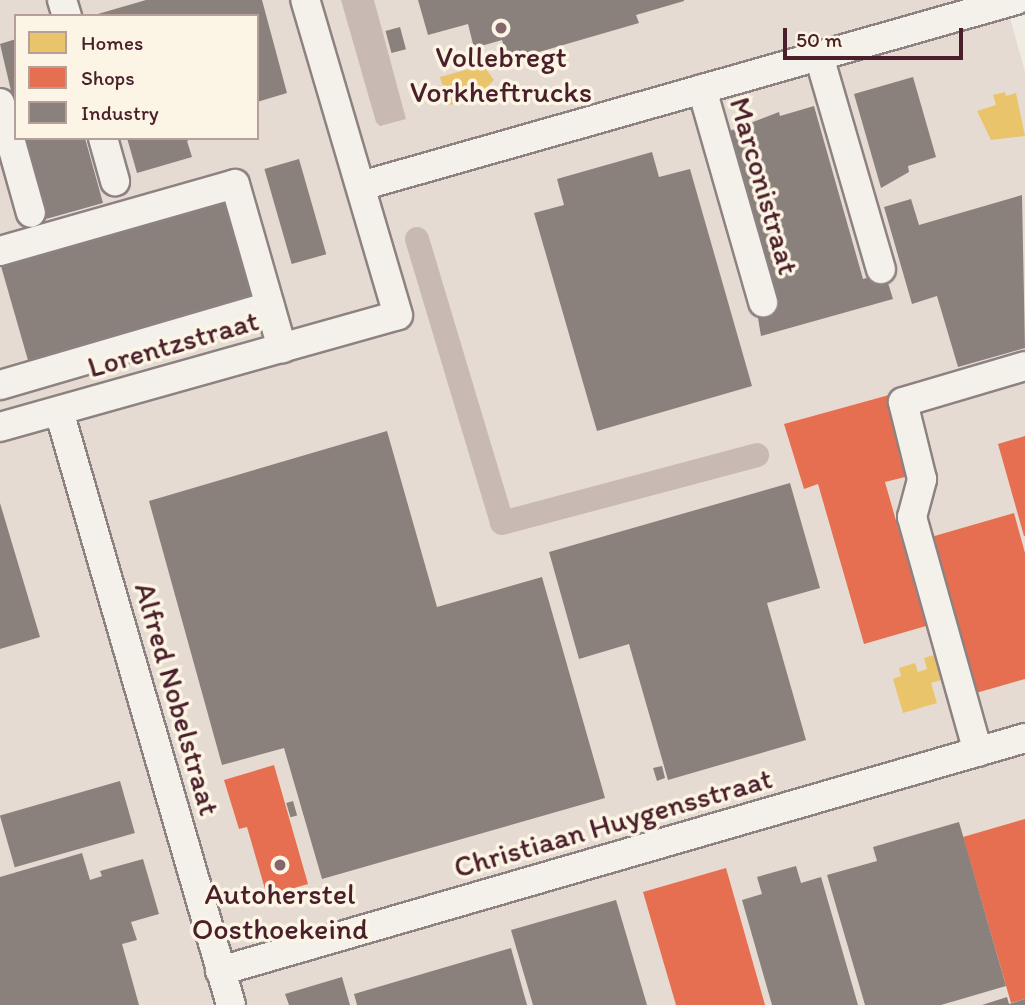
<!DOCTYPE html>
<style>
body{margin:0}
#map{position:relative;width:1025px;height:1005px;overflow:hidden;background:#f0ebe3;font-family:Itim,sans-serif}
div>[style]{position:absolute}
.built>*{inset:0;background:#e6dbd2}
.water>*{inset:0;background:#c9b9b3}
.homes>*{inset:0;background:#e9c46a}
.shops>*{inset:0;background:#e76f51}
.industry>*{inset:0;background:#8a817c;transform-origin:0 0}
.canal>*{height:24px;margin:-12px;padding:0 12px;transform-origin:12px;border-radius:12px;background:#c9b9b3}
.roads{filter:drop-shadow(2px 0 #8d8281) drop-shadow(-2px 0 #8d8281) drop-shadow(0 2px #8d8281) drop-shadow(0 -2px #8d8281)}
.minor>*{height:28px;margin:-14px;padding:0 14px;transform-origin:14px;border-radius:14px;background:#f4f1eb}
.dots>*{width:19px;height:19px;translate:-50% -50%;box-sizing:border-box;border:4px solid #fcf5e5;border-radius:50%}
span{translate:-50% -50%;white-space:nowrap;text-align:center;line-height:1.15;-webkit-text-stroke:7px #fcf5e5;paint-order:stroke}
.poi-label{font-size:30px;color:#4a1f2b}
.street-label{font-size:30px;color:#4a1f2b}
.legend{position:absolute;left:14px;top:14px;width:245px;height:126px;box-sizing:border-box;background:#fcf5e5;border:2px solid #b59f9b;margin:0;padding:9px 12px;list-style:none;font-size:21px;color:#4a1f2b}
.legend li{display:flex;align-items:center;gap:14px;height:35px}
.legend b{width:35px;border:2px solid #b59f9b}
.scale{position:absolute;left:783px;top:28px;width:180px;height:32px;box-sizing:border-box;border:4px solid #4a1f2b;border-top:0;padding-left:9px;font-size:21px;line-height:24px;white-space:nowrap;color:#4a1f2b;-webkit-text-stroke:5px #fcf5e5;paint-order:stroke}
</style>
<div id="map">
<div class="built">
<div style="clip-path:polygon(evenodd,0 0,1005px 0,1025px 72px,1025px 1005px,0 1005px,0 0,16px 16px,257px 16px,257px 138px,16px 138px,16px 16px)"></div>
</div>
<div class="water">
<div style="clip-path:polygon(341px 0,374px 0,406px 119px,380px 126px,376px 122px)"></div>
</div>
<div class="homes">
<div style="clip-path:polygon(483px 65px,494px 80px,489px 85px,489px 98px,448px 105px,440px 77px)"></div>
<div style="clip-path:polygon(1005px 92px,1006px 96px,1016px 93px,1025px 136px,991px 140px,977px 111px,996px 105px,993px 95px)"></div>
<div style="clip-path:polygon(934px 655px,941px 680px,931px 683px,937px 703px,903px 713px,893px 679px,901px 676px,899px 668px,915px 663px,918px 672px,927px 669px,924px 658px)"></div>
</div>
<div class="shops">
<div style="clip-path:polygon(889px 395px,913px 475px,885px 482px,926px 626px,864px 644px,818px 484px,804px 489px,784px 424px)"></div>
<div style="clip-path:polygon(1025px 436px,1025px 536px,1024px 536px,998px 444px)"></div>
<div style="clip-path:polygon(1014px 513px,1025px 553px,1025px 679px,976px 693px,931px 537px)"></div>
<div style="clip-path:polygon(274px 765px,308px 884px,267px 896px,247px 827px,239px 829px,224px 780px)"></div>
<div style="clip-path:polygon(1025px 819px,1025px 999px,1011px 1003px,963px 837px)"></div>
<div style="clip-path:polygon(726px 868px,765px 1005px,676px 1005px,643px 892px)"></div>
</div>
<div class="industry">
<div style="clip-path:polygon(146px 0,262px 0,287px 93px,257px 102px,257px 16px,91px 16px)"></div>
<div style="clip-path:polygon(418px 0,684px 0,684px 1px,636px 15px,639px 23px,508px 61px,502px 40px,474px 48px,468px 24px,428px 35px)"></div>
<div style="left:400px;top:27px;width:23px;height:15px;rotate:75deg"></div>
<div style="clip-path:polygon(16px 39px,16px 108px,15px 108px,0 44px)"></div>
<div style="clip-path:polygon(913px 77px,936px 157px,908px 166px,909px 172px,881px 188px,854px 94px)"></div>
<div style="clip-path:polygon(814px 106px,863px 279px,885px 273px,893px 299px,761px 336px,727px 132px,779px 112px,780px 116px)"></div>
<div style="clip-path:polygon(23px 138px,85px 138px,103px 203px,46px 219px)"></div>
<div style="clip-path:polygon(127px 138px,193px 138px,187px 141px,192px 157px,137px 173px)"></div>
<div style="clip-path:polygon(652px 152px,659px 177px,690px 169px,752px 386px,597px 431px,534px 213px,564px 205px,557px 179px)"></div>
<div style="left:299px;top:159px;width:99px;height:36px;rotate:74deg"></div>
<div style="clip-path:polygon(1022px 195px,1025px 348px,958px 367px,937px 296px,912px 304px,884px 207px,911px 199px,919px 225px)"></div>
<div style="left:228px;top:198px;width:104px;height:237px;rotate:74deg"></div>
<div style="clip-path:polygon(387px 431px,437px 607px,542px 577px,605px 798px,322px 879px,284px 748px,222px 765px,149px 501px)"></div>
<div style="clip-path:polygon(790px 483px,820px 588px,767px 603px,806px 740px,668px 780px,629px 644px,579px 659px,549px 552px)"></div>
<div style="clip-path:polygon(0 503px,40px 637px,0 649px)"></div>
<div style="clip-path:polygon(662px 766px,665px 778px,657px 781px,653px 768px)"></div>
<div style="left:120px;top:781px;width:54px;height:125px;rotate:74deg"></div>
<div style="left:293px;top:801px;width:15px;height:7px;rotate:74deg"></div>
<div style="clip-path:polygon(959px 822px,1006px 986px,941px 1005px,865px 1005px,827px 875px,877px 861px,873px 847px)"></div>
<div style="clip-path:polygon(82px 853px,90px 880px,102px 876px,100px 871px,143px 859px,159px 914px,131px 922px,137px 940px,122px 944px,139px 1005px,0 1005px,0 877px)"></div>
<div style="clip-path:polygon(796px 866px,801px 883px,821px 877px,858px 1005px,772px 1005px,742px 900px,762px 894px,757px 877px)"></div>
<div style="clip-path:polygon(616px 900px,647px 1005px,533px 1005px,511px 930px)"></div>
<div style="clip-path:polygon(511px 948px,527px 1005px,357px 1005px,354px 994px)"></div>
<div style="clip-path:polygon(342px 977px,350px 1005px,289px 1005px,285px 994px)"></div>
<div style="clip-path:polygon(1007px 997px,1009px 1004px,1025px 999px,1025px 1005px,982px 1005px)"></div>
</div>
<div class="canal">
<div style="left:417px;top:239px;width:296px;rotate:73.3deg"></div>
<div style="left:502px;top:523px;width:264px;rotate:-14.9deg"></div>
</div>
<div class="roads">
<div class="minor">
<div style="left:62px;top:0;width:17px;rotate:73deg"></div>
<div style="left:819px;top:56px;width:222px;rotate:73.8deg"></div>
<div style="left:702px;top:89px;width:222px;rotate:74deg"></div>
<div style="left:0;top:103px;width:114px;rotate:74.3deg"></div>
<div style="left:103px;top:138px;width:45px;rotate:74.4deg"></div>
<div style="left:361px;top:186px;width:681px;rotate:-15.85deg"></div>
<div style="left:0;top:251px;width:244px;rotate:-15.9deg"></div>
<div style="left:235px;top:184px;width:171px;rotate:74deg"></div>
<div style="left:0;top:385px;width:281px;rotate:-16.3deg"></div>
<div style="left:59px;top:411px;width:618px;rotate:73.85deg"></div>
<div style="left:0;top:427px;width:413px;rotate:-15.7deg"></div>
<div style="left:398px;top:315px;width:328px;rotate:-106.4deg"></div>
<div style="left:978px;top:752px;width:244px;rotate:-105.7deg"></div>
<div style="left:912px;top:517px;width:39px;rotate:-75deg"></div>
<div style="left:922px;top:479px;width:79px;rotate:-103.9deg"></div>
<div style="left:903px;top:402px;width:127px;rotate:-16.4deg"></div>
<div style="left:220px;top:971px;width:838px;rotate:-16.14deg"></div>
</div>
</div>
<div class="dots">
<div style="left:501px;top:28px;background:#84666b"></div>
<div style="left:280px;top:865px;background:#84666b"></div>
</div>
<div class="poi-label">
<span style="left:501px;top:74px">Vollebregt<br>Vorkheftrucks</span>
<span style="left:280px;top:911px">Autoherstel<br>Oosthoekeind</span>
</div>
<div class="street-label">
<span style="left:764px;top:186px;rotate:74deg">Marconistraat</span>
<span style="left:173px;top:344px;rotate:-16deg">Lorentzstraat</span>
<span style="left:177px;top:699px;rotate:74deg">Alfred Nobelstraat</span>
<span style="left:613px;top:823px;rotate:-16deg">Christiaan Huygensstraat</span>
</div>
<ul class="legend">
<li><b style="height:19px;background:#e9c46a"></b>Homes</li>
<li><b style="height:19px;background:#e76f51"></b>Shops</li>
<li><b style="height:19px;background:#8a817c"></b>Industry</li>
</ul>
<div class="scale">50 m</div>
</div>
